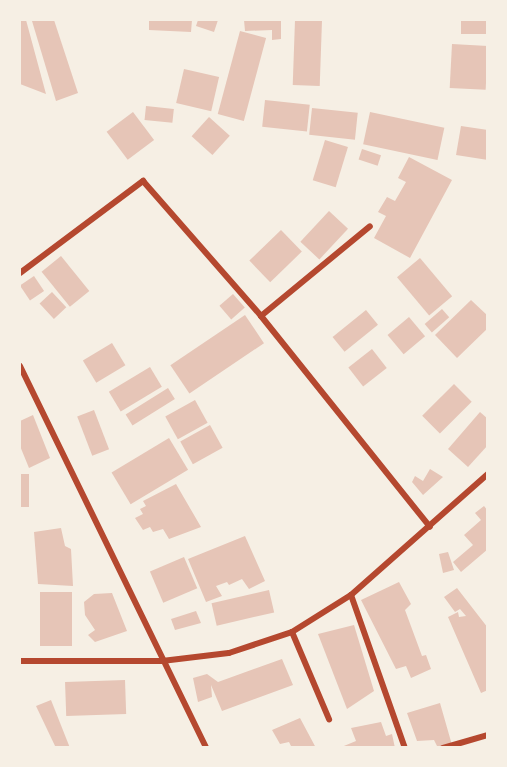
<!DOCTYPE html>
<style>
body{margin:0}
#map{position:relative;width:507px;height:767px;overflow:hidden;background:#f6efe4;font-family:"Sofia Sans Condensed",sans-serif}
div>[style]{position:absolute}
.building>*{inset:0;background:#e6c5b7;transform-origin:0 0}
.minor>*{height:6px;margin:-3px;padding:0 3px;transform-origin:3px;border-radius:3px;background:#b5482f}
span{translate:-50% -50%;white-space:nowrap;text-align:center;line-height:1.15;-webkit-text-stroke:4.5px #f6efe4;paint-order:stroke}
.frame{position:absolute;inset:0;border:21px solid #f6efe4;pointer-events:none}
</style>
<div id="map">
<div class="building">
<div style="clip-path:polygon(20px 20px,26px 20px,46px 94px,20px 84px)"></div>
<div style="clip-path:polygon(54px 20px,78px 93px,56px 101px,32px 21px)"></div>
<div style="clip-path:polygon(149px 20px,192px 20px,191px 32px,149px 30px)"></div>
<div style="clip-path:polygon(198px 20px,218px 20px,214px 32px,196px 26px)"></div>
<div style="clip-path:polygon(244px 20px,281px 20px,281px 39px,272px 40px,272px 30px,245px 31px)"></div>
<div style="left:295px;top:20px;width:27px;height:65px;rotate:2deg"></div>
<div style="left:461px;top:20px;width:27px;height:14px"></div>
<div style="left:240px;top:31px;width:27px;height:86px;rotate:15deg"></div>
<div style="left:452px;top:44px;width:36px;height:44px;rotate:3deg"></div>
<div style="left:184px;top:69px;width:36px;height:35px;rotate:13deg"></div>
<div style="left:265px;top:100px;width:45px;height:27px;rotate:6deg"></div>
<div style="left:146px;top:106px;width:28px;height:14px;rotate:6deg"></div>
<div style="left:312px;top:108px;width:46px;height:27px;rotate:6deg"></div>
<div style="left:133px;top:112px;width:35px;height:33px;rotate:53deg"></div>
<div style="left:370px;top:112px;width:76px;height:33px;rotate:12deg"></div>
<div style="left:209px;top:117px;width:28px;height:26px;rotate:42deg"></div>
<div style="clip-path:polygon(461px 126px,488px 130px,488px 160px,456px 155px)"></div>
<div style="left:325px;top:140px;width:24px;height:42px;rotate:17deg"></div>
<div style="left:362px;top:149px;width:20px;height:11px;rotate:18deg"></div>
<div style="clip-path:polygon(409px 157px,452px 180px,410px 258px,374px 238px,386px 216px,378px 212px,387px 197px,395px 201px,406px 182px,398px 178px)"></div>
<div style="left:329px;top:211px;width:26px;height:42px;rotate:43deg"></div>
<div style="left:281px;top:230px;width:30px;height:44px;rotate:46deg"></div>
<div style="left:61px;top:256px;width:45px;height:25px;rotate:51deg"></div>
<div style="left:420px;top:258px;width:50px;height:30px;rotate:50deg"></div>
<div style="left:34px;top:276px;width:18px;height:17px;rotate:56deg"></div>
<div style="left:52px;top:292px;width:21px;height:17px;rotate:47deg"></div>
<div style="left:233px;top:294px;width:18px;height:18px;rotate:49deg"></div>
<div style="clip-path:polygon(471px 300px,488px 316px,488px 328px,457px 358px,435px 335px)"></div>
<div style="left:442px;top:309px;width:11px;height:23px;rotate:49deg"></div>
<div style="left:366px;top:310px;width:19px;height:43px;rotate:51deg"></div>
<div style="left:245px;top:315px;width:34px;height:90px;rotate:56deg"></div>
<div style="left:409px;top:317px;width:25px;height:28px;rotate:50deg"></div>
<div style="left:112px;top:343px;width:26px;height:34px;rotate:59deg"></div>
<div style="left:372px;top:349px;width:24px;height:30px;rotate:52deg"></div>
<div style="left:150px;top:367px;width:23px;height:48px;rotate:59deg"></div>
<div style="left:454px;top:384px;width:25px;height:45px;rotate:45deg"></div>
<div style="left:168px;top:388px;width:13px;height:50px;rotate:58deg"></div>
<div style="left:195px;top:400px;width:26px;height:34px;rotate:61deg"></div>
<div style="left:94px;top:410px;width:42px;height:18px;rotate:69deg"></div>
<div style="clip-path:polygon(480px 412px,488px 419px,488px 445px,468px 467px,448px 449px)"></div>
<div style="clip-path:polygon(33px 415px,50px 458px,29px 468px,20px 446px,20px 421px)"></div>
<div style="left:210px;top:425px;width:26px;height:34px;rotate:61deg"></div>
<div style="left:169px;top:438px;width:37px;height:67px;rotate:59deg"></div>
<div style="clip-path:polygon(430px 469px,443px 477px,423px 495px,412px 482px,415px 476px,423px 481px)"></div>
<div style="left:20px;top:474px;width:9px;height:33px"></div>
<div style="clip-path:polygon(176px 484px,201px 527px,169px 539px,163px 529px,153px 532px,150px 527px,143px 530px,135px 518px,143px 514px,140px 509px,146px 506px,143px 501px)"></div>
<div style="clip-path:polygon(484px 506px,488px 511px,488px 549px,461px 572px,453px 562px,473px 545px,464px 535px,481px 520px,475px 513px)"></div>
<div style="clip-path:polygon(61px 528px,65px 546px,71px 549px,73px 586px,38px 584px,34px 532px)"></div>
<div style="clip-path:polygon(245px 536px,265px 581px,249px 589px,242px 579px,229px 585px,227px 582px,216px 586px,222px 596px,206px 602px,188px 559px)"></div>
<div style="clip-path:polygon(448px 552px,454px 570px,443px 573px,439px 554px)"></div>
<div style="left:184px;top:557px;width:34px;height:37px;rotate:67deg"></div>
<div style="clip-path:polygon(399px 582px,411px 604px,405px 610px,422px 656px,426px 655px,431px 669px,411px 678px,406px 666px,396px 669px,361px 600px)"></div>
<div style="clip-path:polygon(457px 588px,488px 628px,488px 690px,481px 693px,448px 617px,458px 612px,459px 617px,466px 616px,460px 609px,455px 612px,444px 597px)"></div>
<div style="left:269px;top:590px;width:23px;height:59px;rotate:77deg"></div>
<div style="left:40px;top:592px;width:32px;height:54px"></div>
<div style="clip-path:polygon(112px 593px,127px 631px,95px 642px,88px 635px,95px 630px,85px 615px,84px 602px,94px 594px)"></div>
<div style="clip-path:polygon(196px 611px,201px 623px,175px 630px,171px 619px)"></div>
<div style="clip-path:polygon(354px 625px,374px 691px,347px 709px,318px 634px)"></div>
<div style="clip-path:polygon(282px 659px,293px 685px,222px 711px,211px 685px,212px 697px,198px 702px,193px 678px,207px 674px,218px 682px)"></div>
<div style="left:125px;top:680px;width:34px;height:60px;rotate:88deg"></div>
<div style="clip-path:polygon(51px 700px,70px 748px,56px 748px,36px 706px)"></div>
<div style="clip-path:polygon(440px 703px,452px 745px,443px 748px,438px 748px,434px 740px,417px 741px,407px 713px)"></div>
<div style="clip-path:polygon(300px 718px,316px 748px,292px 748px,289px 742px,280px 744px,272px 730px)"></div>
<div style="clip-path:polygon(381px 722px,386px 736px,392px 734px,395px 748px,339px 748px,356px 741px,351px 728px)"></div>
</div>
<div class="minor">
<div style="left:20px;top:273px;width:154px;rotate:-36.8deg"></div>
<div style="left:143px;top:181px;width:179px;rotate:48.8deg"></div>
<div style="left:261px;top:316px;width:270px;rotate:51.3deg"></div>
<div style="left:261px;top:316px;width:141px;rotate:-39.5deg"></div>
<div style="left:20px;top:366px;width:425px;rotate:64deg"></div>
<div style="left:351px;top:595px;width:162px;rotate:70.6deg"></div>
<div style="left:292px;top:632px;width:95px;rotate:67deg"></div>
<div style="left:20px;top:661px;width:142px"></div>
<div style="left:162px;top:661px;width:67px;rotate:-6.8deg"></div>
<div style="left:229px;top:653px;width:66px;rotate:-18.4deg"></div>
<div style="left:292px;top:632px;width:70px;rotate:-32.1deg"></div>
<div style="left:351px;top:595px;width:183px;rotate:-41.5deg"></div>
<div style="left:443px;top:748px;width:47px;rotate:-16.1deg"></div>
</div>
<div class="frame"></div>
</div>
